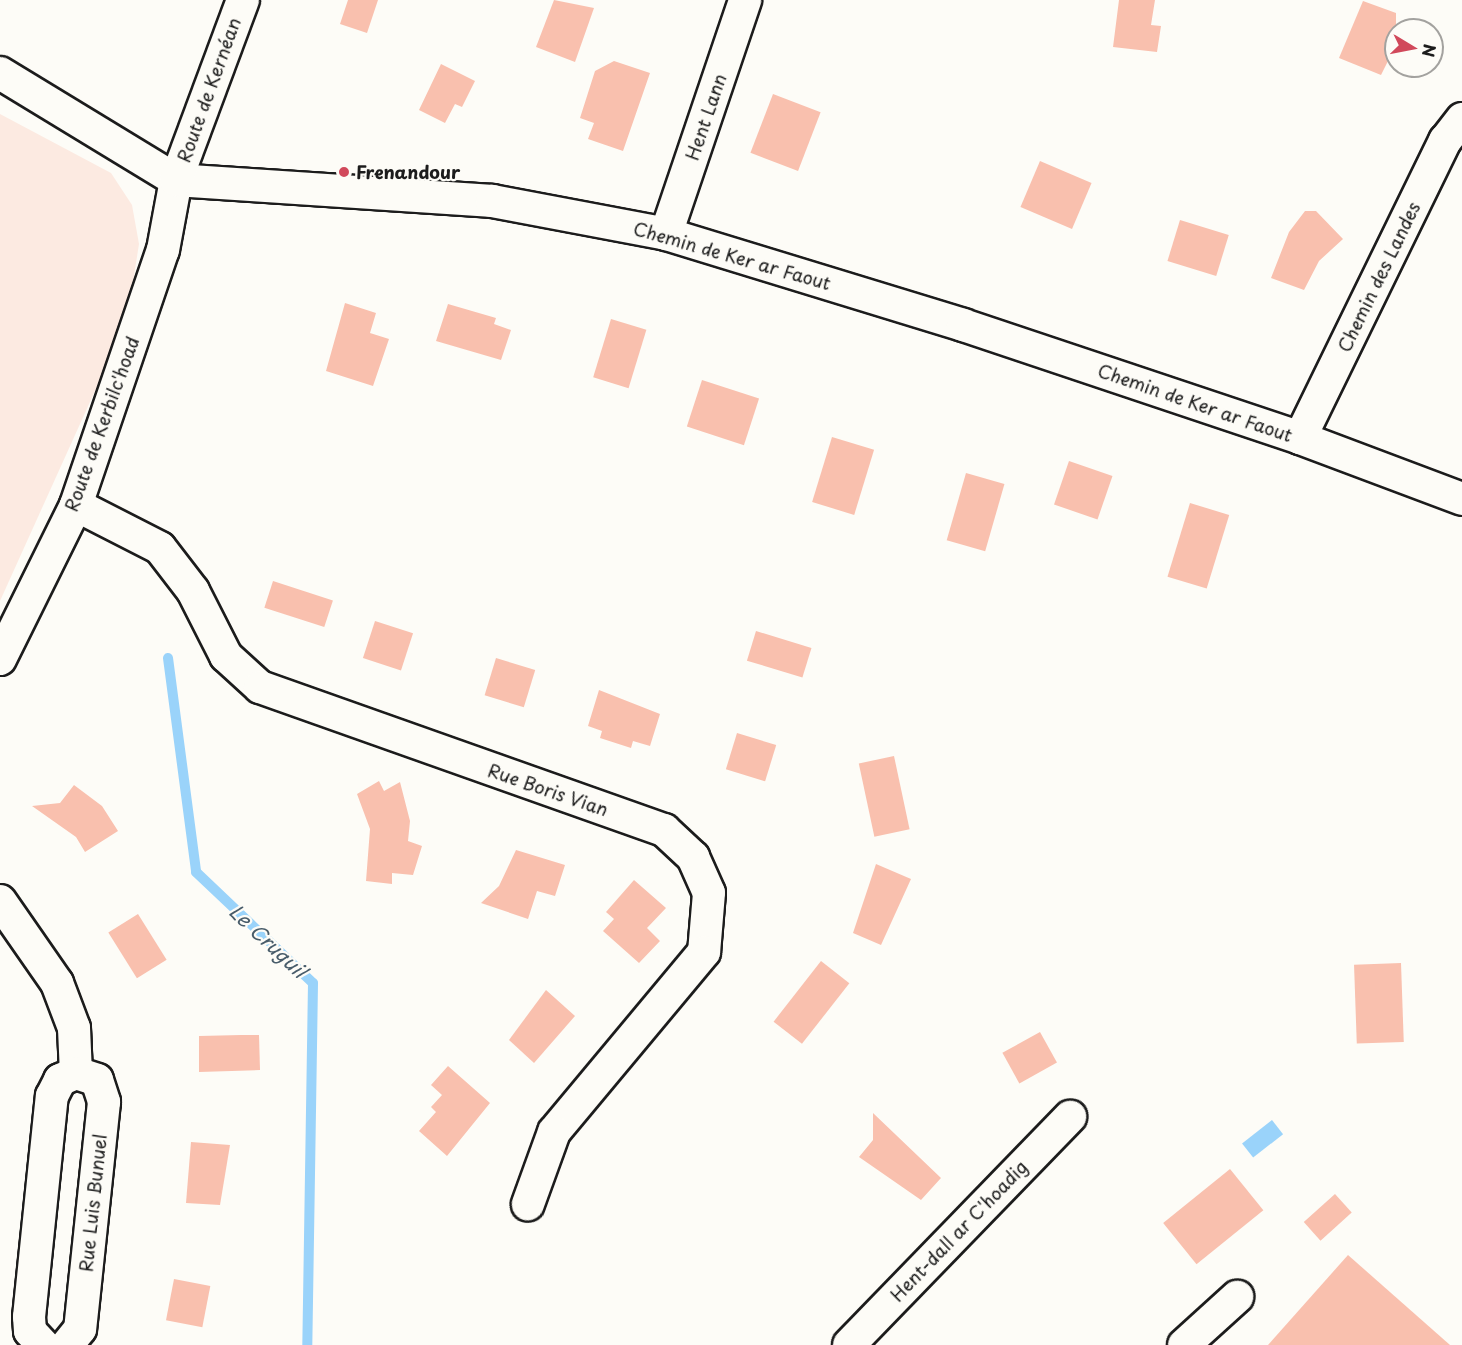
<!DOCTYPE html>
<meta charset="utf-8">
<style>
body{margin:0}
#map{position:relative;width:1462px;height:1345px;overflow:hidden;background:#fdfcf7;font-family:"Playpen Sans",sans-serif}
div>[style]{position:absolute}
.built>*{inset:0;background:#fceae1}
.water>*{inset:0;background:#9ad3fa;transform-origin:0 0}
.stream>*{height:10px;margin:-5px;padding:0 5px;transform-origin:5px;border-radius:5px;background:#9ad3fa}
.building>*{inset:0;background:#f9c0ae;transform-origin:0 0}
.roads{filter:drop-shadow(2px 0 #1c1c1c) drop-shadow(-2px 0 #1c1c1c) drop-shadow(0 2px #1c1c1c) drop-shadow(0 -2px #1c1c1c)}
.street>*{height:32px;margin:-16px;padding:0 16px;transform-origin:16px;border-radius:16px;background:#fdfcf7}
.dots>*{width:16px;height:16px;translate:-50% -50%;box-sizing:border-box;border:3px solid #fdfcf7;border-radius:50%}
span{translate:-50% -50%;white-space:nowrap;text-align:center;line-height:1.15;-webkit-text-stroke:4.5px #fdfcf7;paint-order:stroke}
.street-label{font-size:18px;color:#1c1c1c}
.poi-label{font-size:18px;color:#1c1c1c;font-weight:700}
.left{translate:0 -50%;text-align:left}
.water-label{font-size:20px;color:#485c6a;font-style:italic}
.north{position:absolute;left:1384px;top:18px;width:60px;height:60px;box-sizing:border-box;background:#fdfcf7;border:2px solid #a3a29f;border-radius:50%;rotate:100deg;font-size:16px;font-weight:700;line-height:24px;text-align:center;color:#1c1c1c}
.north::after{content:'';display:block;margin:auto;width:21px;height:27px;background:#d1495b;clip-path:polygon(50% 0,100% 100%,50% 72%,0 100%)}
</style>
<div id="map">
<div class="built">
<div style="clip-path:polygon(0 114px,111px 173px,132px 205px,139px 244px,127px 320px,0 601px)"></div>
</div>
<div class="water">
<div style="left:1272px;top:1120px;width:18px;height:38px;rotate:52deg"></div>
</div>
<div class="stream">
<div style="left:168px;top:658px;width:216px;rotate:82.5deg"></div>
<div style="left:196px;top:872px;width:161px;rotate:43.5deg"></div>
<div style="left:313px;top:983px;width:362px;rotate:90.9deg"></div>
</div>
<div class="building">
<div style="clip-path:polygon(348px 0,378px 0,367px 33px,340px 24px)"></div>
<div style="clip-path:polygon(554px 0,594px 8px,575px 62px,536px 47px)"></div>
<div style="clip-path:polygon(1119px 0,1155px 0,1151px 25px,1161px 26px,1157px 52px,1113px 47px)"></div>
<div style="clip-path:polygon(1363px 1px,1396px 13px,1396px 45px,1381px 75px,1339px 58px)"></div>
<div style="clip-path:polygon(614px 61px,650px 73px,623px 151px,588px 139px,594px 123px,580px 118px,595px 71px)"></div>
<div style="clip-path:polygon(441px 64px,475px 81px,462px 107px,455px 104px,445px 123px,419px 110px)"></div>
<div style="left:773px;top:94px;width:51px;height:63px;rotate:21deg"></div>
<div style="left:1040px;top:161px;width:56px;height:50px;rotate:23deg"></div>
<div style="clip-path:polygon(1305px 211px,1316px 211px,1343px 239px,1319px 261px,1304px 290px,1271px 278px,1289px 232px)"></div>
<div style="left:1180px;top:220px;width:51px;height:43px;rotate:17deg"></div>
<div style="clip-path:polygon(345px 303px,376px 313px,370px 333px,389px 339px,373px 386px,326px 371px)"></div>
<div style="clip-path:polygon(448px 304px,496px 318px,494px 324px,511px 330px,501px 360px,436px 341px)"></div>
<div style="left:611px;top:319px;width:37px;height:61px;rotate:17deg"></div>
<div style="left:702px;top:380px;width:60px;height:49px;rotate:18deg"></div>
<div style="left:832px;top:437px;width:44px;height:68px;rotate:17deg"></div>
<div style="left:1069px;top:461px;width:46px;height:46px;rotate:19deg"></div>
<div style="left:966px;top:473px;width:40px;height:70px;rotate:16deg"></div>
<div style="left:1190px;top:503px;width:41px;height:77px;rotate:17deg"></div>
<div style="left:273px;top:581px;width:63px;height:28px;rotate:18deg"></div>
<div style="left:375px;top:621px;width:40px;height:39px;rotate:18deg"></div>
<div style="left:756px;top:631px;width:58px;height:31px;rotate:17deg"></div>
<div style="left:496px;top:658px;width:41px;height:39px;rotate:17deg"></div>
<div style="clip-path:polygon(599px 690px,660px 714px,650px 746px,633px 741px,631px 748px,600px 738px,602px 731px,588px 726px)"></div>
<div style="left:737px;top:733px;width:41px;height:38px;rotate:17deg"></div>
<div style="left:894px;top:756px;width:75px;height:36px;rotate:78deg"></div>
<div style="clip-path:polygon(379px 781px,384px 791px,400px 782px,410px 821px,408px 841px,422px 846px,413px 875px,392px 873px,392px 884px,366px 881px,370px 829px,357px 794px)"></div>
<div style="clip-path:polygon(74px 785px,102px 806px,118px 831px,85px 852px,76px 837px,32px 806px,60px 803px)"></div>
<div style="clip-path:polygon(516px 850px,565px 865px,555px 896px,537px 891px,528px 919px,481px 903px,499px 886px)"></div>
<div style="clip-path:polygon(876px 864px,911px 879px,881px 945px,853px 933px)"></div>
<div style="clip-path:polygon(634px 880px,666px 908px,647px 928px,660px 941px,639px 963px,603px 931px,614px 919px,606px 912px)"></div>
<div style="left:138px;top:914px;width:54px;height:35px;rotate:58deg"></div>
<div style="left:821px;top:961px;width:36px;height:77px;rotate:38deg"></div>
<div style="left:1401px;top:963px;width:79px;height:47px;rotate:88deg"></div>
<div style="clip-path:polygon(546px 990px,575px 1016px,534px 1063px,509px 1040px)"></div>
<div style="left:1040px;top:1032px;width:35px;height:43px;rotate:61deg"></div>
<div style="clip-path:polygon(241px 1035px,259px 1035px,260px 1070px,199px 1072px,199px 1036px)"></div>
<div style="clip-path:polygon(448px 1066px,490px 1103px,447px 1156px,419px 1131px,436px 1112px,431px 1107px,442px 1095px,431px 1085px)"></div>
<div style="clip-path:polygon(873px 1113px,941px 1178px,921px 1200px,859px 1157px,873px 1140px)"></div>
<div style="clip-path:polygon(191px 1142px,230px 1145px,220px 1205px,186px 1203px)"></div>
<div style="left:1230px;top:1169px;width:53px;height:86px;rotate:51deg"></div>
<div style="left:1335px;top:1194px;width:25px;height:42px;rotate:48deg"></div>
<div style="clip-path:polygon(1348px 1255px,1450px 1345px,1268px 1345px)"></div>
<div style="left:174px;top:1279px;width:37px;height:42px;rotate:11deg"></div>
</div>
<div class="roads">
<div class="street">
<div style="left:0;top:73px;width:206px;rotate:31.3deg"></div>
<div style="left:176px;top:180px;width:317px;rotate:3.8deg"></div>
<div style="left:492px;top:201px;width:177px;rotate:10.7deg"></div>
<div style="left:666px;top:234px;width:311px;rotate:17deg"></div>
<div style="left:963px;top:325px;width:355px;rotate:18.5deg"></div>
<div style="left:1300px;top:438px;width:173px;rotate:20.6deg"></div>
<div style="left:666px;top:234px;width:247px;rotate:-71.3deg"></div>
<div style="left:1300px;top:438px;width:331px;rotate:-64deg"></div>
<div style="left:1445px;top:141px;width:28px;rotate:-52deg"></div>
<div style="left:76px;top:505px;width:94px;rotate:27.1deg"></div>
<div style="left:160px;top:548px;width:54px;rotate:52.5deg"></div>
<div style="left:193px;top:591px;width:73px;rotate:63.1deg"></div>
<div style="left:226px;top:656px;width:46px;rotate:42.4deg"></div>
<div style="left:260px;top:687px;width:429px;rotate:19.5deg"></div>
<div style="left:664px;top:830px;width:40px;rotate:43deg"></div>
<div style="left:693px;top:857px;width:39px;rotate:66deg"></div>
<div style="left:709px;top:893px;width:59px;rotate:94.8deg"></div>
<div style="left:704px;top:952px;width:234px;rotate:129.8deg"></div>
<div style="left:554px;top:1132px;width:77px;rotate:109.9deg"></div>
<div style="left:0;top:659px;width:172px;rotate:-63.7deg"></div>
<div style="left:76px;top:505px;width:269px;rotate:-71.2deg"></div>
<div style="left:163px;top:250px;width:71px;rotate:-79.5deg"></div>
<div style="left:176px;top:180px;width:192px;rotate:-69.6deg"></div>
<div style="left:0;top:901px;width:100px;rotate:55.2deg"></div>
<div style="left:57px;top:983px;width:48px;rotate:69.3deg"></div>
<div style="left:74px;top:1028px;width:45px;rotate:87.5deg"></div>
<div style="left:43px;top:1345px;width:19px;rotate:-133deg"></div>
<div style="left:30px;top:1331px;width:14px;rotate:-94deg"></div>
<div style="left:29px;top:1317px;width:222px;rotate:-84.1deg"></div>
<div style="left:52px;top:1096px;width:18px;rotate:-63deg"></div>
<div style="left:60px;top:1080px;width:17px;rotate:-24deg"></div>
<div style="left:76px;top:1073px;width:22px;rotate:18deg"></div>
<div style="left:97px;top:1080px;width:23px;rotate:72deg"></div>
<div style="left:104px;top:1102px;width:228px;rotate:96deg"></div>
<div style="left:80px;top:1329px;width:21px;rotate:129deg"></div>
<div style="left:849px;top:1345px;width:318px;rotate:-45.9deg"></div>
<div style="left:1184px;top:1345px;width:72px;rotate:-42.2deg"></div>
</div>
</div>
<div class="dots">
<div style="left:344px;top:172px;background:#d1495b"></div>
</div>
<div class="street-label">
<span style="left:209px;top:90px;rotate:-70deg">Route de Kernéan</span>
<span style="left:706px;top:117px;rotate:-71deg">Hent Lann</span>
<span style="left:732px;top:256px;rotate:16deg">Chemin de Ker ar Faout</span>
<span style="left:1379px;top:277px;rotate:-64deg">Chemin des Landes</span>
<span style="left:1195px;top:403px;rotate:19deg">Chemin de Ker ar Faout</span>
<span style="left:102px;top:424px;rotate:-70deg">Route de Kerbilc'hoad</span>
<span style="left:548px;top:790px;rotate:19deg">Rue Boris Vian</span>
<span style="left:93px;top:1203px;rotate:-84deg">Rue Luis Bunuel</span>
<span style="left:959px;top:1231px;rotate:-46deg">Hent-dall ar C'hoadig</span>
</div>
<div class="poi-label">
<span class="left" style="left:356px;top:172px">Frenandour</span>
</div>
<div class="water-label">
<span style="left:268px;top:941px;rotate:43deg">Le Cruguil</span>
</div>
<div class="north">N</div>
</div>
